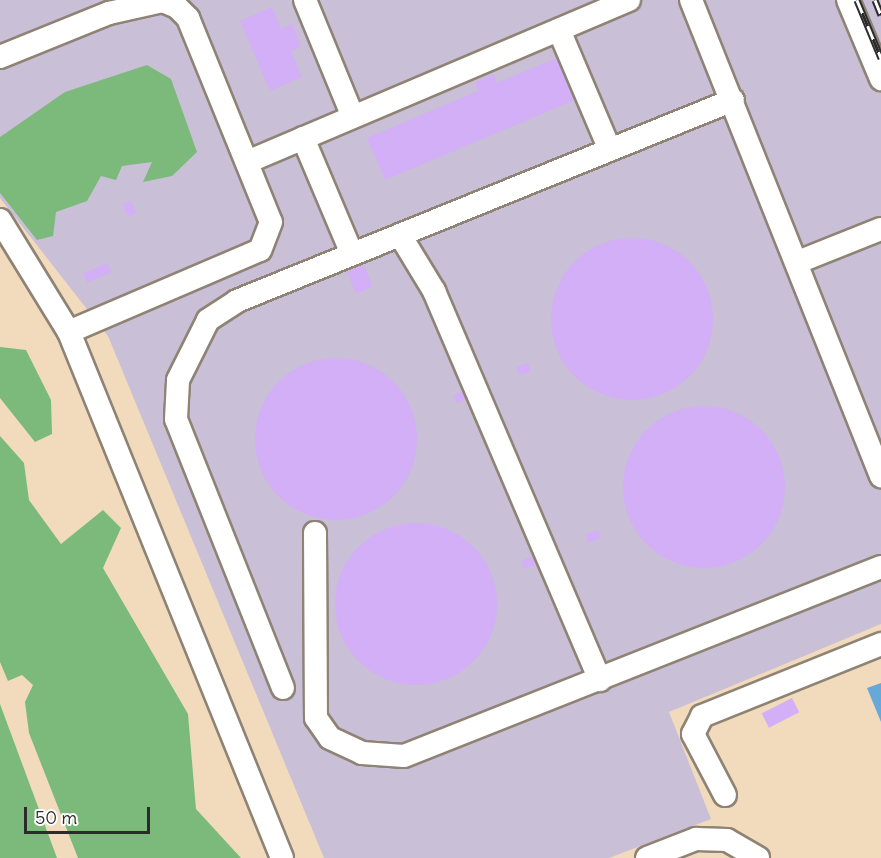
<!DOCTYPE html>
<style>
body{margin:0}
#map{position:relative;width:881px;height:858px;overflow:hidden;background:#f1dbbc;font-family:Delius,sans-serif}
div>[style]{position:absolute}
.industrial>*{inset:0;background:#c9bfd7}
.forest>*{inset:0;background:#7bba7a}
.water>*{inset:0;background:#66a8da}
.building>*{inset:0;background:#d2aff6;transform-origin:0 0}
.round{border-radius:50%}
.roads{filter:drop-shadow(2px 0 #8e8374) drop-shadow(-2px 0 #8e8374) drop-shadow(0 2px #8e8374) drop-shadow(0 -2px #8e8374)}
.minor>*{height:22px;margin:-11px;padding:0 11px;transform-origin:11px;border-radius:11px;background:#fff}
.rail>*{height:7px;margin-top:-3.5px;transform-origin:0;background:repeating-linear-gradient(90deg,#fff 0 14px,#2b2b2b 0 28px);box-sizing:border-box;border-block:2px solid #2b2b2b}
span{translate:-50% -50%;white-space:nowrap;text-align:center;line-height:1.15;-webkit-text-stroke:6px #fff;paint-order:stroke}
.scale{position:absolute;left:24px;top:807px;width:126px;height:27px;box-sizing:border-box;border:3px solid #2b2b2b;border-top:0;padding-left:8px;font-size:18px;line-height:21px;white-space:nowrap;color:#2b2b2b;-webkit-text-stroke:4px #fff;paint-order:stroke}
</style>
<div id="map">
<div class="industrial">
<div style="clip-path:polygon(0 0,881px 0,881px 624px,669px 712px,711px 819px,609px 858px,324px 858px,108px 336px,0 198px)"></div>
</div>
<div class="forest">
<div style="clip-path:polygon(147px 65px,171px 79px,197px 152px,172px 176px,143px 182px,152px 162px,122px 166px,116px 180px,101px 176px,87px 201px,56px 212px,53px 236px,37px 240px,0 193px,0 137px,65px 92px)"></div>
<div style="clip-path:polygon(0 347px,26px 350px,51px 400px,52px 434px,35px 442px,0 398px)"></div>
<div style="clip-path:polygon(0 436px,24px 463px,29px 500px,61px 544px,103px 510px,121px 528px,103px 568px,188px 714px,196px 809px,241px 858px,78px 858px,29px 733px,25px 702px,33px 685px,22px 675px,8px 681px,0 662px)"></div>
<div style="clip-path:polygon(0 704px,57px 858px,0 858px)"></div>
</div>
<div class="water">
<div style="clip-path:polygon(881px 683px,881px 722px,867px 688px)"></div>
</div>
<div class="building">
<div style="clip-path:polygon(272px 7px,281px 29px,292px 24px,301px 46px,291px 51px,302px 77px,270px 91px,240px 21px)"></div>
<div style="clip-path:polygon(564px 55px,582px 97px,385px 180px,367px 138px,478px 91px,475px 82px,493px 74px,497px 83px)"></div>
<div style="left:131px;top:201px;width:13px;height:9px;rotate:67deg"></div>
<div class="round" style="left:551px;top:238px;width:162px;height:162px"></div>
<div style="left:361px;top:258px;width:31px;height:18px;rotate:68deg"></div>
<div style="left:107px;top:263px;width:10px;height:26px;rotate:66deg"></div>
<div class="round" style="left:255px;top:358px;width:162px;height:162px"></div>
<div style="left:528px;top:363px;width:9px;height:12px;rotate:72deg"></div>
<div style="clip-path:polygon(468px 389px,472px 397px,457px 403px,453px 396px)"></div>
<div class="round" style="left:623px;top:406px;width:162px;height:162px"></div>
<div class="round" style="left:335px;top:523px;width:162px;height:162px"></div>
<div style="left:598px;top:530px;width:9px;height:13px;rotate:72deg"></div>
<div style="left:538px;top:555px;width:9px;height:17px;rotate:72deg"></div>
<div style="left:792px;top:698px;width:16px;height:34px;rotate:63deg"></div>
</div>
<div class="roads">
<div class="minor">
<div style="left:305px;top:0;width:126px;rotate:67.7deg"></div>
<div style="left:691px;top:0;width:513px;rotate:68.24deg"></div>
<div style="left:848px;top:0;width:86px;rotate:67.3deg"></div>
<div style="left:559px;top:30px;width:130px;rotate:67deg"></div>
<div style="left:0;top:57px;width:118px;rotate:-22deg"></div>
<div style="left:109px;top:13px;width:55px;rotate:-12.5deg"></div>
<div style="left:163px;top:1px;width:15px;rotate:23deg"></div>
<div style="left:177px;top:7px;width:16px;rotate:45deg"></div>
<div style="left:188px;top:18px;width:220px;rotate:67.9deg"></div>
<div style="left:271px;top:222px;width:30px;rotate:111deg"></div>
<div style="left:260px;top:250px;width:208px;rotate:156.8deg"></div>
<div style="left:303px;top:138px;width:126px;rotate:67.1deg"></div>
<div style="left:247px;top:162px;width:415px;rotate:-23deg"></div>
<div style="left:0;top:220px;width:132px;rotate:58.4deg"></div>
<div style="left:69px;top:332px;width:567px;rotate:67.95deg"></div>
<div style="left:400px;top:235px;width:66px;rotate:58.7deg"></div>
<div style="left:434px;top:291px;width:423px;rotate:66.9deg"></div>
<div style="left:798px;top:262px;width:89px;rotate:-21.7deg"></div>
<div style="left:315px;top:533px;width:185px;rotate:89.7deg"></div>
<div style="left:316px;top:718px;width:24px;rotate:55deg"></div>
<div style="left:330px;top:738px;width:35px;rotate:25deg"></div>
<div style="left:362px;top:753px;width:42px;rotate:4.1deg"></div>
<div style="left:404px;top:756px;width:513px;rotate:-21.61deg"></div>
<div style="left:283px;top:688px;width:289px;rotate:-111.7deg"></div>
<div style="left:176px;top:419px;width:39px;rotate:-87deg"></div>
<div style="left:178px;top:380px;width:67px;rotate:-63.4deg"></div>
<div style="left:208px;top:320px;width:35px;rotate:-33deg"></div>
<div style="left:237px;top:301px;width:535px;rotate:-22.06deg"></div>
<div style="left:725px;top:795px;width:69px;rotate:-117.7deg"></div>
<div style="left:693px;top:734px;width:20px;rotate:-63deg"></div>
<div style="left:702px;top:716px;width:193px;rotate:-21.9deg"></div>
<div style="left:647px;top:858px;width:53px;rotate:-21.2deg"></div>
<div style="left:696px;top:839px;width:31px;rotate:2deg"></div>
<div style="left:727px;top:840px;width:36px;rotate:30deg"></div>
</div>
</div>
<div class="rail">
<div style="left:857px;top:0;width:63px;rotate:67.5deg"></div>
<div style="left:875px;top:0;width:16px;rotate:68deg"></div>
</div>
<div class="scale">50 m</div>
</div>
